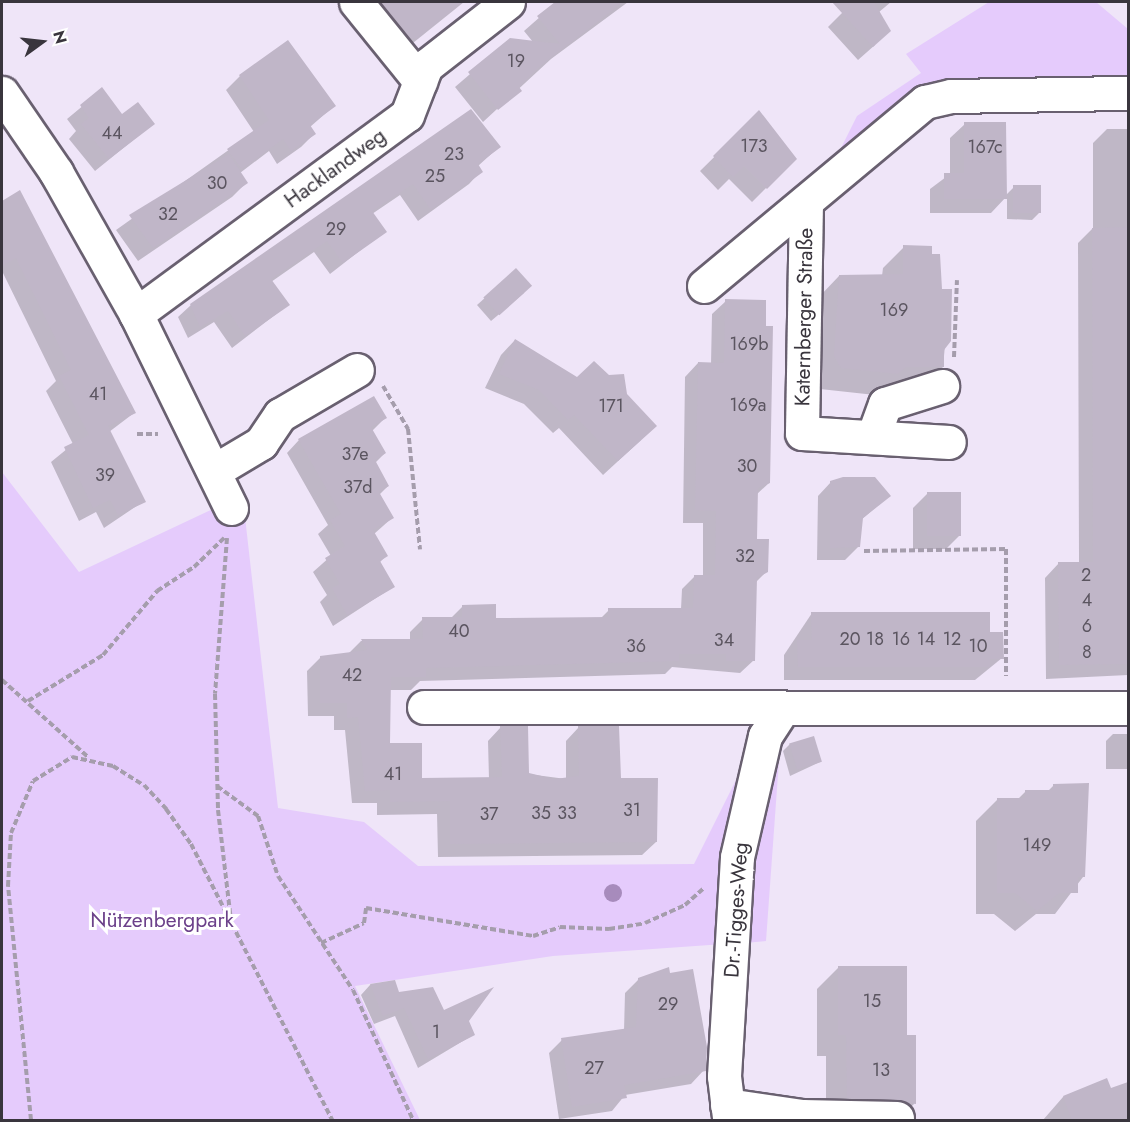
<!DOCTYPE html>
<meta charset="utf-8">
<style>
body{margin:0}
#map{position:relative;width:1130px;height:1122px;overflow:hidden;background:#efe5f8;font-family:Jost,sans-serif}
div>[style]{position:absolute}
.green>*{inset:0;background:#e5cbfc}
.shadow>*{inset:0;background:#0003}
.building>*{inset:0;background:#c0b6c8;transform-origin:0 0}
.path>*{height:4px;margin-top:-2px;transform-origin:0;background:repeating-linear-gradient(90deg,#a59dac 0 6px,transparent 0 9px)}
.roads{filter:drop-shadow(2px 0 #696070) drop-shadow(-2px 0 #696070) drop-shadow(0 2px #696070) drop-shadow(0 -2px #696070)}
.minor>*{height:33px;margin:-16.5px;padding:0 16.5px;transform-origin:16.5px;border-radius:16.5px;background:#fff}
.trees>*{width:18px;height:18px;margin:-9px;border-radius:50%;background:#a78bbc}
span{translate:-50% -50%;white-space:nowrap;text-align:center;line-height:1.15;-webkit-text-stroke:6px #fff;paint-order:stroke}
.number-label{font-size:18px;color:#5b5560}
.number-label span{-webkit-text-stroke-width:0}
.street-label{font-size:21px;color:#39353d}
.park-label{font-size:21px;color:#6c418a}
.frame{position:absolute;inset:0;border:3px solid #39353d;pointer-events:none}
.north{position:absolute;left:12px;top:12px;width:60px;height:60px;-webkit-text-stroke:4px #fff;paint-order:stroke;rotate:75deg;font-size:16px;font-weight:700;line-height:24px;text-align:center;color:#39353d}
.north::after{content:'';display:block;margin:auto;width:21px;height:27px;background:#39353d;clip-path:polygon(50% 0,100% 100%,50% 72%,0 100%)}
</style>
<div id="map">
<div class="green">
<div style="clip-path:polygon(989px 2px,1096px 2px,1128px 29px,1128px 80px,949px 81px,917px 88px,836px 158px,857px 116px,921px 73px,906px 54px)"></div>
<div style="clip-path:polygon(2px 472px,79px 572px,215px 508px,244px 508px,278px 808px,364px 822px,418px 866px,694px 864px,749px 754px,724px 944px,553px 956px,355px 986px,420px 1120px,2px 1120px)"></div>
<div style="clip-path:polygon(781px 733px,766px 941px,745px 943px,745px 877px)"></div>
</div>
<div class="shadow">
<div style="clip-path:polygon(386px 2px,464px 2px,403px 51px,371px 17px)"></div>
<div style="clip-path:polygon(557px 2px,628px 2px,551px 59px,483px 122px,455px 87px,511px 39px,533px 42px,524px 31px)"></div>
<div style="clip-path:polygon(853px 2px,891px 2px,879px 12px,875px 45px,858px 60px,828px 27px)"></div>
<div style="clip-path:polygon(240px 76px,334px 106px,310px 127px,314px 134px,301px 147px,277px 164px,269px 151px,240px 173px,246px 183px,232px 197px,138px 261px,116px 230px,254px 132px,226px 90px)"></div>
<div style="clip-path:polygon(102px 90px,122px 116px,153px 124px,95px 171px,69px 139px,76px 131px,67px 119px)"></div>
<div style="clip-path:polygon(471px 111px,499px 147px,478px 166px,481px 171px,469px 184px,418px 221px,400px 195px,372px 214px,385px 231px,330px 274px,314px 252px,271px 282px,288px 305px,232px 348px,214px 322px,188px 338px,178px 317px,191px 305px)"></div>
<div style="clip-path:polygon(759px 113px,795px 159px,752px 202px,729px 179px,718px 190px,700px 171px)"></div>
<div style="clip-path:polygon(965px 124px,1005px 196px,1014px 187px,1039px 213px,1032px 220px,1007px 219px,1007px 196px,991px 213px,930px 213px,930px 189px,950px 174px,950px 138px)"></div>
<div style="clip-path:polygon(1107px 129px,1128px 129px,1128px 675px,1046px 679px,1045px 578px,1059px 563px,1079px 563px,1078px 243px,1093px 228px,1093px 143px)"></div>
<div style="clip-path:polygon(19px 192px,134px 413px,109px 432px,144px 501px,104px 528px,96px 512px,79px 521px,51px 462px,73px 444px,46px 391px,56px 381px,2px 271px,2px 202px)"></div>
<div style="clip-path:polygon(904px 247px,930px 256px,940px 290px,950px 290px,943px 367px,921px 388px,875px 395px,820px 389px,813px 378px,818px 298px,839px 276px,882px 276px,883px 268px)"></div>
<div style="clip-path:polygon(516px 270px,524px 293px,491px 321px,477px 305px)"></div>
<div style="clip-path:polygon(726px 301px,769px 483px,756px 495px,755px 540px,766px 572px,755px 583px,754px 660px,740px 673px,672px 667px,665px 674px,420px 681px,411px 690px,389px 690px,389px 745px,421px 780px,489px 779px,488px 741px,501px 727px,528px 774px,566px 779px,566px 741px,579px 727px,619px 779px,656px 842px,642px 855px,438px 857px,437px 814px,377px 815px,377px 803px,352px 803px,345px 730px,334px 730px,334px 716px,308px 716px,307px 671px,321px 657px,348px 654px,361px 641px,410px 641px,410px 632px,423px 619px,450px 619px,463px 606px,494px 620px,600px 619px,609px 610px,681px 609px,682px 589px,695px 576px,703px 576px,703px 523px,683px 523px,685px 377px,698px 363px,711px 364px,712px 314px)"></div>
<div style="clip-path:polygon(515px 340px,578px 379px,625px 395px,641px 440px,603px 475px,559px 428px,553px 433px,524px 404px,485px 388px,501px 355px)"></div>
<div style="clip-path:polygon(385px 418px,372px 431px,385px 453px,375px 463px,388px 486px,379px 495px,392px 518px,374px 534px,386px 556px,379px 563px,393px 587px,333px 626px,320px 602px,327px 595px,313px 572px,331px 556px,318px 534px,328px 525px,287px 453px,299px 440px)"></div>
<div style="clip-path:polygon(831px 482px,889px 496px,861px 520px,858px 547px,845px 560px,817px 560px,818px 496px)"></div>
<div style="clip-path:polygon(927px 494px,960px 535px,946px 549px,913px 549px,913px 508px)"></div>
<div style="clip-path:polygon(812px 613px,989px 634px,1002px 658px,975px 680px,784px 680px,784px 655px)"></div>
<div style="clip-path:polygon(1113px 734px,1128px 734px,1128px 769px,1106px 769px,1106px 741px)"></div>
<div style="clip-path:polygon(790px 744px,820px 762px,790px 776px,783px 751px)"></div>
<div style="clip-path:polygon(1054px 785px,1083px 877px,1055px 914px,1036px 914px,1015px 931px,994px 914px,976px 914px,976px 821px,997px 800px,1017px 800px,1026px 791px,1048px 791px)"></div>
<div style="clip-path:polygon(838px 968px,906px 1037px,914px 1104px,898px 1120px,826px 1119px,826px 1056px,817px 1056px,817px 989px)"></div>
<div style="clip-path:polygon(639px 979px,704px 1070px,691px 1084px,625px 1095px,612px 1111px,559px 1119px,549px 1053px,562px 1040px,624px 1031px,625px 993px)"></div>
<div style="clip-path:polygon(394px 982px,398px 993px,467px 1021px,473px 1035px,418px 1068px,395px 1016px,374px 1024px,361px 995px,370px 985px)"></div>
<div style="clip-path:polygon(1106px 1080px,1110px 1090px,1128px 1083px,1128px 1120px,1043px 1120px,1063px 1097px)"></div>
</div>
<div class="building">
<div style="clip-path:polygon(380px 2px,463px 2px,416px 39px,409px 38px)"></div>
<div style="clip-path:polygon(555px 2px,623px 2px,538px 68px,519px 87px,522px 91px,498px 110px,468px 72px,510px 38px,560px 44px,537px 16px)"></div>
<div style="clip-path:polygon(832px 2px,874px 2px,891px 31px,873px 47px)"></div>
<div style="clip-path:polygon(288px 40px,336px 106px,310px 125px,316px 134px,291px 151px,283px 139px,242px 169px,227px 149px,269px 120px,239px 75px)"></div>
<div style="clip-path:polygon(102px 87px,122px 114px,138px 102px,155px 124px,109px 159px,81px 124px,89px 118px,80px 105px)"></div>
<div style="clip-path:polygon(471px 109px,501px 147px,478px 164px,483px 172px,431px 210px,413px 184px,372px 211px,387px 232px,343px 263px,327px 241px,271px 279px,290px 305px,245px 336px,228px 311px,200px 327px,190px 304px)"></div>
<div style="clip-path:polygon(759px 110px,797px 159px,767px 189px,744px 166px,733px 177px,713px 156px)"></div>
<div style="clip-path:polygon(964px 122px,1006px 122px,1007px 199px,944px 199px,944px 173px,964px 173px)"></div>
<div style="clip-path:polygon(229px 154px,248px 183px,153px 248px,129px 215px)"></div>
<div style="left:1013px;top:185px;width:28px;height:28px"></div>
<div style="clip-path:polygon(20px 190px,136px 413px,108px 426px,146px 502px,118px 515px,110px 500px,93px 508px,64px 447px,89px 435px,59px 376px,71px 370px,16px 258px,2px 266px,2px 201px)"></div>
<div style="clip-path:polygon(1128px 227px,1128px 664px,1059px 665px,1058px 562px,1093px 562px,1092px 228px)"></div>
<div style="clip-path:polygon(903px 245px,932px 246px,932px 254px,940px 254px,942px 289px,952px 289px,951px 341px,944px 350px,944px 367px,906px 367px,898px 374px,841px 368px,834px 356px,839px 275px,903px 274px)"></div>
<div style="left:516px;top:268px;width:24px;height:44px;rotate:48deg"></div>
<div style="clip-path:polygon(725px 299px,766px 300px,766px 326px,773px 326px,770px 483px,758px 488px,757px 539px,769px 539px,768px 572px,757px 578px,755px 661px,726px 661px,726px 654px,679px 654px,679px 661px,426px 668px,426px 677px,391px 677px,390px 743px,422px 743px,422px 778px,502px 777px,500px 726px,528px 726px,529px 773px,554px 779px,579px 776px,578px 726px,619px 726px,621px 778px,658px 778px,657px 842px,450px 844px,450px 801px,390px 802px,390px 790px,365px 791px,358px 717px,347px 718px,347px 703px,320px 703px,320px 656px,367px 650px,361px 639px,423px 639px,422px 617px,462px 617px,462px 605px,496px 604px,496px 618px,608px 617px,608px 608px,693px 608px,694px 575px,715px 575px,716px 511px,695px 510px,698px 362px,724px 363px)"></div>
<div style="clip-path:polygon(515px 339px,577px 377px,594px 361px,609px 375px,624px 374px,627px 394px,657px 426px,618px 461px,574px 415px,568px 420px,539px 390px,499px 374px)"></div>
<div style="clip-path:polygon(374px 396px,387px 418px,371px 427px,386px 453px,375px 460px,389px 486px,379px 492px,394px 518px,373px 530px,388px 556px,380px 561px,395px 587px,347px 615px,332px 588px,340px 584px,325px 558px,345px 546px,330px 520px,341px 514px,298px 439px)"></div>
<div style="clip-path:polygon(843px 477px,875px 477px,891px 496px,863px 518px,860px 547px,830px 548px,830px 481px)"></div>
<div style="left:927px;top:492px;width:34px;height:44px"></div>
<div style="clip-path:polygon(811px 612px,990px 612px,990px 632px,1003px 632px,1004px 659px,990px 659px,990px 667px,798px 667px,797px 640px,812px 640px)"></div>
<div style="left:814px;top:736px;width:27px;height:26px;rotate:73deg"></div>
<div style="clip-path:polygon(1089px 783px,1085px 877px,1078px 877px,1078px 893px,1059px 893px,1037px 911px,1015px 893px,997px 893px,997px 798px,1025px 798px,1025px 790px,1053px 790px,1053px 784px)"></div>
<div style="clip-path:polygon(838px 966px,907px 966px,907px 1035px,916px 1035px,916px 1104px,847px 1098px,846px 1035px,838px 1035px)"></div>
<div style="clip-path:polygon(669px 967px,670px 973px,693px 969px,707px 1047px,706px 1071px,624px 1085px,627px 1098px,572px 1107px,561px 1038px,636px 1027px,638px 978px)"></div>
<div style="clip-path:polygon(395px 980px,399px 992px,433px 987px,444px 1010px,494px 987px,469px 1021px,475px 1035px,428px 1059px,404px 1008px,383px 1016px,370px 984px)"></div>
<div style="clip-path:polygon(1107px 1078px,1111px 1088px,1128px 1082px,1128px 1120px,1072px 1120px,1063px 1096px)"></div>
</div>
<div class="path">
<div style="left:954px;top:357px;width:77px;rotate:-87.8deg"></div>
<div style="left:383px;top:386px;width:50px;rotate:59.8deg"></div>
<div style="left:408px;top:429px;width:121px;rotate:84.3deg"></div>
<div style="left:137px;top:434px;width:21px"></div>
<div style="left:227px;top:538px;width:156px;rotate:94.4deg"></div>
<div style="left:215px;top:694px;width:116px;rotate:88.5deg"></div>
<div style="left:218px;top:810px;width:111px;rotate:83.3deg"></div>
<div style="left:864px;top:551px;width:142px;rotate:-0.8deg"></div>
<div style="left:1006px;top:549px;width:127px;rotate:90deg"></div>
<div style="left:2px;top:680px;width:115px;rotate:41.8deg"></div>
<div style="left:28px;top:701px;width:88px;rotate:-31.5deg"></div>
<div style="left:103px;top:655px;width:84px;rotate:-49.8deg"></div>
<div style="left:157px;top:591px;width:44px;rotate:-33deg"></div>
<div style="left:194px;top:567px;width:42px;rotate:-44deg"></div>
<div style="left:217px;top:786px;width:51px;rotate:36.2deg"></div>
<div style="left:258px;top:816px;width:63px;rotate:71.6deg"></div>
<div style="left:278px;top:876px;width:136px;rotate:56.7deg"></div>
<div style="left:353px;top:990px;width:143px;rotate:65.2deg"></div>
<div style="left:321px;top:943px;width:47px;rotate:-24.9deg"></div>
<div style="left:364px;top:923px;width:15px;rotate:-82deg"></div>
<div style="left:366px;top:908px;width:169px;rotate:9.5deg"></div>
<div style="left:533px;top:936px;width:28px;rotate:-18deg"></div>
<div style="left:560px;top:927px;width:49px;rotate:2.3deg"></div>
<div style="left:609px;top:929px;width:36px;rotate:-9deg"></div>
<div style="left:645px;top:923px;width:44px;rotate:-24.2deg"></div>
<div style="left:685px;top:905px;width:24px;rotate:-42deg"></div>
<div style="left:31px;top:1120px;width:235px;rotate:-95.6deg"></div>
<div style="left:8px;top:886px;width:53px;rotate:-86.8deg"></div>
<div style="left:11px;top:833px;width:56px;rotate:-67.1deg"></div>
<div style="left:33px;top:781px;width:46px;rotate:-31.6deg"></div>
<div style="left:72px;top:757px;width:42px;rotate:12.4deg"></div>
<div style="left:113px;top:766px;width:36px;rotate:32deg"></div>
<div style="left:144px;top:785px;width:33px;rotate:47deg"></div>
<div style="left:166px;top:809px;width:43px;rotate:54.5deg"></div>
<div style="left:191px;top:844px;width:310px;rotate:62.9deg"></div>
</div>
<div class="roads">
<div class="minor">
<div style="left:356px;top:2px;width:102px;rotate:51deg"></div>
<div style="left:2px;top:93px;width:96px;rotate:55.6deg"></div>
<div style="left:56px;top:172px;width:163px;rotate:60.6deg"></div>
<div style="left:136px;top:314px;width:216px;rotate:63.9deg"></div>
<div style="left:806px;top:202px;width:231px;rotate:91deg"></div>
<div style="left:802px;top:433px;width:147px;rotate:3.5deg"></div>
<div style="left:704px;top:286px;width:288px;rotate:-39.8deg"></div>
<div style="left:925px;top:102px;width:27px;rotate:-13deg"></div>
<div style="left:951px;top:96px;width:177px;rotate:-1deg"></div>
<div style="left:136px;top:314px;width:336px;rotate:-36.3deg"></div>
<div style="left:407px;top:115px;width:53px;rotate:-68.8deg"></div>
<div style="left:426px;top:66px;width:104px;rotate:-38deg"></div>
<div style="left:874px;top:434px;width:32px;rotate:-70deg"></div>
<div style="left:885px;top:404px;width:60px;rotate:-17.5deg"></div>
<div style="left:214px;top:471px;width:55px;rotate:-30.8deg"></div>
<div style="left:261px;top:443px;width:34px;rotate:-56deg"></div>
<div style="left:280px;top:415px;width:89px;rotate:-30.3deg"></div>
<div style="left:424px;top:707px;width:704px;rotate:0.08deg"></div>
<div style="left:727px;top:1105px;width:76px;rotate:8.3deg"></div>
<div style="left:802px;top:1116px;width:95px;rotate:1.2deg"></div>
<div style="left:729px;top:1117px;width:41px;rotate:-97deg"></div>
<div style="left:724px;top:1076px;width:219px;rotate:-86.6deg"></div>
<div style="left:737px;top:857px;width:124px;rotate:-77deg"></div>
<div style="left:765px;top:736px;width:31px;rotate:-57deg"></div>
</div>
</div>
<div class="trees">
<div style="left:613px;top:893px"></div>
</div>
<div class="number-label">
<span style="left:516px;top:61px">19</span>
<span style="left:112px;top:133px">44</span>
<span style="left:754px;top:146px">173</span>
<span style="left:985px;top:147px">167c</span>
<span style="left:454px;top:154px">23</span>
<span style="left:435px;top:176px">25</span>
<span style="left:217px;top:183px">30</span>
<span style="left:168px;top:214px">32</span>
<span style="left:336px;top:229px">29</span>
<span style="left:894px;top:310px">169</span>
<span style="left:749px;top:344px">169b</span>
<span style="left:98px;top:394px">41</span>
<span style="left:748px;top:405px">169a</span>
<span style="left:611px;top:406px">171</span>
<span style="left:355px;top:454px">37e</span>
<span style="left:747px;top:466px">30</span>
<span style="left:105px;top:475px">39</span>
<span style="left:358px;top:487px">37d</span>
<span style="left:745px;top:556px">32</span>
<span style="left:1086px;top:575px">2</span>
<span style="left:1087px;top:600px">4</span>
<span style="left:1087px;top:626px">6</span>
<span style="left:459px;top:631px">40</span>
<span style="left:850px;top:639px">20</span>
<span style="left:875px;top:639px">18</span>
<span style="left:901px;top:639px">16</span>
<span style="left:926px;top:639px">14</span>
<span style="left:952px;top:639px">12</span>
<span style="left:724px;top:640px">34</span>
<span style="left:636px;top:646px">36</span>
<span style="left:978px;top:646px">10</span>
<span style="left:1087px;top:652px">8</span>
<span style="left:352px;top:675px">42</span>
<span style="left:393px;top:774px">41</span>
<span style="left:632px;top:810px">31</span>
<span style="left:541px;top:813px">35</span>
<span style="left:567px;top:813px">33</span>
<span style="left:489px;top:814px">37</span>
<span style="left:1037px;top:845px">149</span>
<span style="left:872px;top:1001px">15</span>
<span style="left:668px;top:1004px">29</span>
<span style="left:436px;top:1032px">1</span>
<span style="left:594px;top:1068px">27</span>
<span style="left:881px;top:1070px">13</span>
</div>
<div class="street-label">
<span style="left:335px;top:168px;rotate:-36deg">Hacklandweg</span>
<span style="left:804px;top:317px;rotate:-89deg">Katernberger Straße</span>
<span style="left:736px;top:910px;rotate:-86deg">Dr.-Tigges-Weg</span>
</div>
<div class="park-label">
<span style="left:162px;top:920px">Nützenbergpark</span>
</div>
<div class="frame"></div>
<div class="north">N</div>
</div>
